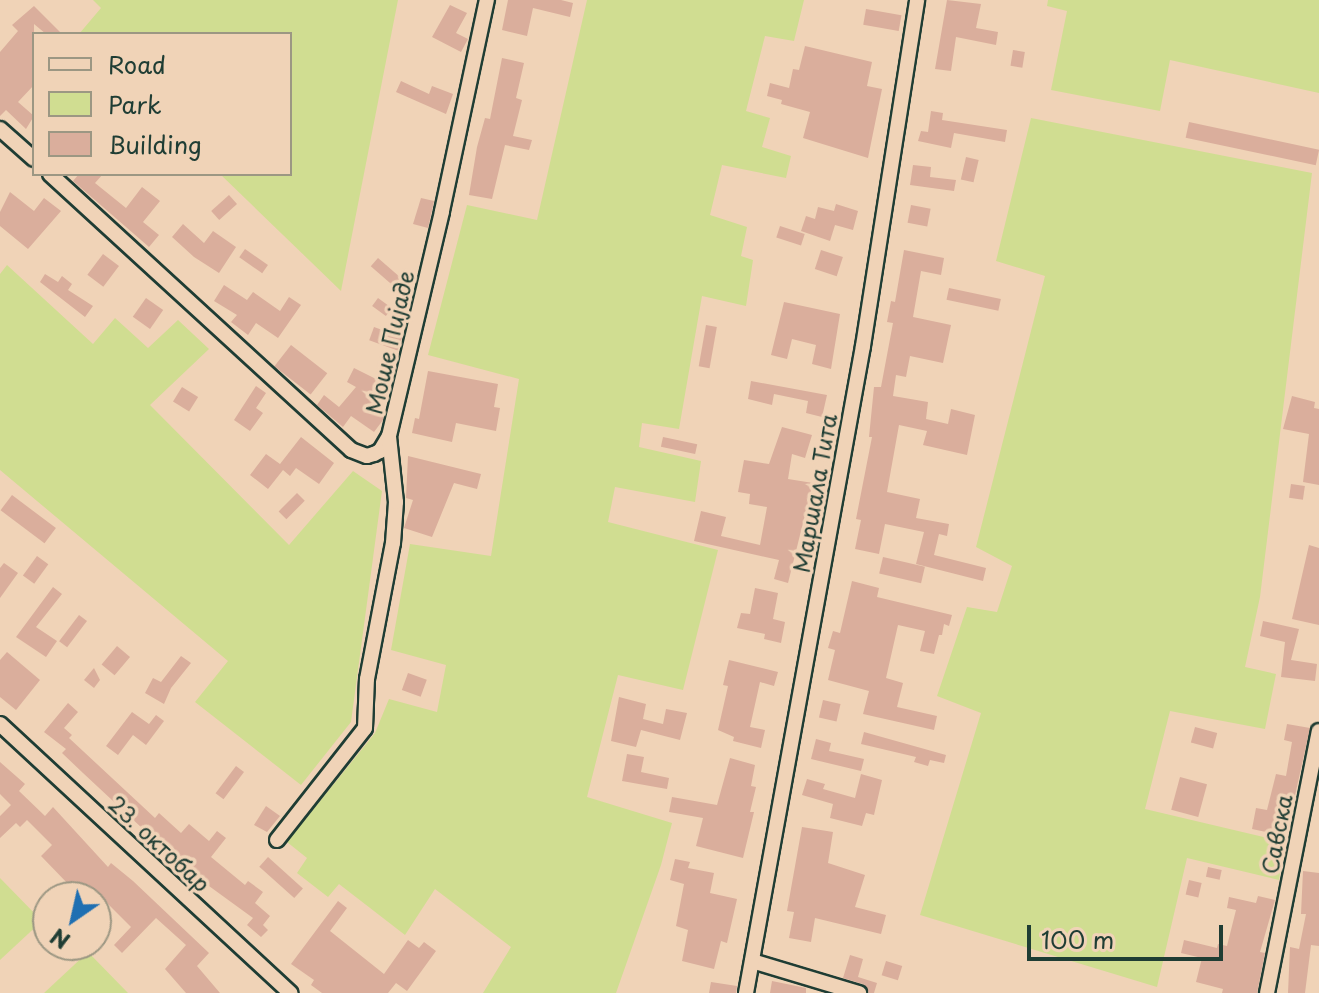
<!DOCTYPE html>
<meta charset="utf-8">
<style>
body{margin:0}
#map{position:relative;width:1319px;height:993px;overflow:hidden;background:#f0d3b7;font-family:"Playpen Sans",sans-serif}
div>[style]{position:absolute}
.green>*{inset:0;background:#d0dd91}
.building>*{inset:0;background:#daae9c;transform-origin:0 0}
.roads{filter:drop-shadow(2px 0 #1f3d34) drop-shadow(-2px 0 #1f3d34) drop-shadow(0 2px #1f3d34) drop-shadow(0 -2px #1f3d34)}
.street>*{height:14px;margin:-7px;padding:0 7px;transform-origin:7px;border-radius:7px;background:#f0d3b7}
span{translate:-50% -50%;white-space:nowrap;text-align:center;line-height:1.15;-webkit-text-stroke:7px #f0d3b7;paint-order:stroke}
.street-label{font-size:22px;color:#1f3d34}
.legend{position:absolute;left:32px;top:32px;width:260px;height:144px;box-sizing:border-box;background:#f0d3b7;border:2px solid #9c9783;margin:0;padding:10px 14px;list-style:none;font-size:24px;color:#1f3d34}
.legend li{display:flex;align-items:center;gap:16px;height:40px}
.legend b{width:40px;border:2px solid #9c9783}
.north{position:absolute;left:32px;top:881px;width:80px;height:80px;box-sizing:border-box;background:#f0d3b7;border:2px solid #9c9783;border-radius:50%;rotate:214deg;font-size:22px;font-weight:700;line-height:32px;text-align:center;color:#1f3d34}
.north::after{content:'';display:block;margin:auto;width:28px;height:36px;background:#1f6fb2;clip-path:polygon(50% 0,100% 100%,50% 72%,0 100%)}
.scale{position:absolute;left:1027px;top:925px;width:196px;height:36px;box-sizing:border-box;border:4px solid #1f3d34;border-top:0;padding-left:10px;font-size:24px;line-height:28px;white-space:nowrap;color:#1f3d34;-webkit-text-stroke:6px #f0d3b7;paint-order:stroke}
</style>
<div id="map">
<div class="green">
<div style="clip-path:polygon(93px 0,398px 0,341px 291px,220px 174px,290px 174px,290px 34px,79px 34px,101px 8px)"></div>
<div style="clip-path:polygon(587px 0,804px 0,794px 41px,765px 36px,746px 111px,770px 118px,762px 147px,791px 156px,786px 178px,722px 165px,710px 215px,747px 227px,741px 256px,753px 260px,746px 306px,702px 296px,679px 429px,642px 423px,639px 447px,701px 461px,695px 502px,615px 487px,608px 522px,718px 550px,683px 690px,618px 675px,587px 797px,672px 823px,661px 865px,616px 993px,483px 993px,511px 947px,435px 889px,405px 935px,339px 884px,328px 897px,297px 873px,307px 858px,287px 842px,375px 733px,389px 699px,437px 712px,446px 665px,391px 650px,410px 544px,491px 556px,519px 379px,428px 355px,467px 205px,537px 220px)"></div>
<div style="clip-path:polygon(1048px 0,1319px 0,1319px 93px,1170px 60px,1160px 111px,1051px 90px,1067px 11px,1047px 6px)"></div>
<div style="clip-path:polygon(1031px 118px,1312px 173px,1260px 597px,1245px 667px,1276px 674px,1265px 729px,1170px 711px,1145px 809px,1285px 842px,1279px 880px,1187px 858px,1157px 987px,920px 915px,981px 713px,937px 696px,967px 607px,997px 612px,1012px 566px,976px 547px,1045px 276px,996px 261px)"></div>
<div style="clip-path:polygon(7px 265px,93px 344px,115px 318px,148px 348px,178px 320px,209px 349px,150px 405px,289px 545px,353px 471px,382px 491px,351px 722px,301px 785px,195px 702px,228px 661px,0 470px,0 274px)"></div>
<div style="clip-path:polygon(0 878px,42px 921px,0 960px)"></div>
<div style="clip-path:polygon(88px 952px,128px 993px,44px 993px)"></div>
</div>
<div class="building">
<div style="clip-path:polygon(508px 0,561px 0,573px 3px,570px 17px,533px 8px,527px 36px,502px 30px)"></div>
<div style="clip-path:polygon(947px 0,981px 4px,976px 28px,998px 32px,996px 45px,956px 37px,951px 71px,935px 69px)"></div>
<div style="clip-path:polygon(450px 5px,467px 13px,456px 33px,468px 39px,461px 52px,432px 37px)"></div>
<div style="clip-path:polygon(34px 6px,62px 34px,46px 34px,34px 24px,34px 85px,18px 102px,34px 116px,26px 129px,6px 110px,0 116px,0 52px,18px 31px,12px 25px)"></div>
<div style="left:866px;top:9px;width:36px;height:16px;rotate:10deg"></div>
<div style="clip-path:polygon(805px 46px,872px 62px,867px 86px,882px 89px,868px 158px,803px 138px,810px 112px,781px 104px,782px 100px,767px 96px,770px 83px,789px 88px,793px 69px,799px 70px)"></div>
<div style="left:1013px;top:50px;width:12px;height:16px;rotate:9deg"></div>
<div style="clip-path:polygon(502px 58px,524px 63px,516px 98px,522px 100px,513px 136px,532px 140px,529px 150px,505px 145px,492px 199px,469px 195px,477px 147px,485px 118px,490px 119px)"></div>
<div style="clip-path:polygon(401px 81px,429px 94px,432px 86px,453px 94px,446px 114px,396px 92px)"></div>
<div style="clip-path:polygon(931px 111px,943px 113px,942px 120px,1007px 130px,1005px 142px,954px 133px,951px 148px,918px 141px,921px 131px,928px 132px)"></div>
<div style="left:1189px;top:122px;width:133px;height:16px;rotate:12deg"></div>
<div style="left:966px;top:157px;width:13px;height:23px;rotate:13deg"></div>
<div style="clip-path:polygon(913px 165px,931px 167px,930px 177px,956px 180px,954px 191px,910px 185px)"></div>
<div style="clip-path:polygon(79px 174px,103px 174px,95px 183px,126px 208px,142px 187px,160px 201px,143px 222px,159px 235px,149px 247px,73px 181px)"></div>
<div style="clip-path:polygon(10px 192px,34px 211px,44px 198px,61px 211px,28px 249px,0 226px,0 212px)"></div>
<div style="left:229px;top:195px;width:12px;height:24px;rotate:48deg"></div>
<div style="clip-path:polygon(421px 198px,434px 201px,428px 228px,413px 224px)"></div>
<div style="clip-path:polygon(836px 204px,858px 211px,853px 230px,835px 225px,830px 241px,801px 231px,806px 216px,815px 219px,818px 207px,834px 211px)"></div>
<div style="left:911px;top:205px;width:20px;height:18px;rotate:11deg"></div>
<div style="clip-path:polygon(183px 224px,204px 243px,213px 231px,236px 247px,219px 273px,194px 257px,172px 237px)"></div>
<div style="left:780px;top:226px;width:26px;height:12px;rotate:18deg"></div>
<div style="left:245px;top:249px;width:28px;height:10px;rotate:35deg"></div>
<div style="left:821px;top:250px;width:23px;height:20px;rotate:18deg"></div>
<div style="clip-path:polygon(904px 250px,944px 258px,941px 275px,921px 271px,913px 317px,951px 325px,943px 363px,910px 356px,906px 377px,896px 375px,893px 396px,928px 402px,926px 419px,948px 424px,951px 409px,975px 415px,967px 455px,923px 445px,927px 431px,899px 425px,887px 492px,920px 499px,916px 518px,949px 524px,947px 536px,939px 534px,934px 555px,986px 568px,983px 581px,916px 564px,924px 532px,885px 524px,879px 554px,855px 549px,861px 520px,856px 519px,872px 437px,869px 437px,874px 387px,881px 387px,893px 323px,887px 322px,891px 301px,895px 302px)"></div>
<div style="left:103px;top:254px;width:20px;height:26px;rotate:37deg"></div>
<div style="left:378px;top:258px;width:32px;height:11px;rotate:41deg"></div>
<div style="clip-path:polygon(45px 274px,58px 282px,62px 276px,72px 284px,68px 290px,93px 306px,85px 317px,40px 282px)"></div>
<div style="clip-path:polygon(224px 285px,247px 300px,253px 292px,280px 311px,289px 297px,301px 305px,278px 338px,256px 323px,248px 335px,231px 322px,237px 315px,214px 301px)"></div>
<div style="left:949px;top:288px;width:53px;height:12px;rotate:12deg"></div>
<div style="left:146px;top:298px;width:21px;height:23px;rotate:35deg"></div>
<div style="left:378px;top:298px;width:17px;height:10px;rotate:36deg"></div>
<div style="clip-path:polygon(784px 302px,840px 314px,831px 369px,812px 364px,816px 345px,792px 339px,787px 359px,771px 355px)"></div>
<div style="left:706px;top:325px;width:11px;height:42px;rotate:10deg"></div>
<div style="left:374px;top:327px;width:30px;height:14px;rotate:20deg"></div>
<div style="left:291px;top:345px;width:46px;height:27px;rotate:38deg"></div>
<div style="clip-path:polygon(354px 368px,390px 386px,379px 409px,384px 412px,383px 420px,374px 432px,351px 416px,343px 427px,317px 405px,324px 395px,339px 407px,356px 387px,347px 382px)"></div>
<div style="clip-path:polygon(428px 371px,498px 384px,494px 407px,500px 408px,496px 431px,456px 423px,452px 442px,412px 433px,415px 418px,419px 419px)"></div>
<div style="clip-path:polygon(751px 381px,827px 395px,822px 417px,806px 413px,808px 401px,774px 394px,772px 405px,748px 399px)"></div>
<div style="clip-path:polygon(256px 386px,266px 393px,256px 408px,263px 413px,250px 431px,234px 420px)"></div>
<div style="left:182px;top:387px;width:19px;height:17px;rotate:32deg"></div>
<div style="clip-path:polygon(1292px 396px,1315px 402px,1314px 408px,1319px 409px,1319px 485px,1303px 482px,1309px 434px,1283px 429px)"></div>
<div style="clip-path:polygon(782px 427px,812px 435px,805px 458px,792px 454px,788px 479px,813px 483px,788px 583px,774px 579px,779px 560px,694px 541px,701px 511px,726px 517px,721px 536px,760px 545px,767px 507px,749px 504px,750px 494px,738px 492px,744px 460px,769px 464px)"></div>
<div style="clip-path:polygon(301px 437px,334px 463px,319px 484px,296px 468px,290px 476px,283px 470px,268px 489px,250px 475px,266px 454px,280px 464px)"></div>
<div style="left:663px;top:437px;width:35px;height:10px;rotate:12deg"></div>
<div style="clip-path:polygon(408px 456px,481px 474px,477px 489px,454px 483px,432px 537px,404px 528px,413px 500px,406px 498px)"></div>
<div style="left:1291px;top:484px;width:14px;height:14px;rotate:8deg"></div>
<div style="left:297px;top:493px;width:11px;height:26px;rotate:45deg"></div>
<div style="left:12px;top:495px;width:55px;height:19px;rotate:37deg"></div>
<div style="clip-path:polygon(1309px 545px,1319px 548px,1319px 625px,1292px 619px)"></div>
<div style="left:37px;top:556px;width:14px;height:24px;rotate:36deg"></div>
<div style="left:883px;top:557px;width:43px;height:17px;rotate:13deg"></div>
<div style="clip-path:polygon(4px 563px,18px 573px,0 598px,0 568px)"></div>
<div style="clip-path:polygon(852px 581px,879px 588px,877px 597px,952px 615px,949px 626px,944px 624px,942px 635px,939px 635px,934px 654px,920px 651px,925px 631px,898px 625px,886px 678px,903px 683px,897px 707px,937px 716px,934px 730px,863px 714px,869px 691px,828px 680px,835px 650px,828px 648px,833px 631px,840px 633px)"></div>
<div style="clip-path:polygon(53px 587px,62px 594px,36px 627px,57px 641px,46px 657px,16px 637px)"></div>
<div style="clip-path:polygon(755px 588px,778px 593px,773px 619px,785px 622px,781px 643px,764px 639px,765px 634px,737px 628px,741px 613px,750px 614px)"></div>
<div style="left:79px;top:615px;width:10px;height:33px;rotate:37deg"></div>
<div style="clip-path:polygon(1263px 621px,1299px 629px,1291px 660px,1317px 664px,1315px 681px,1281px 677px,1285px 642px,1260px 636px)"></div>
<div style="left:117px;top:646px;width:17px;height:24px;rotate:40deg"></div>
<div style="clip-path:polygon(7px 652px,40px 680px,16px 710px,0 697px,0 660px)"></div>
<div style="clip-path:polygon(181px 656px,191px 663px,171px 688px,164px 704px,145px 693px,153px 678px,161px 682px)"></div>
<div style="clip-path:polygon(729px 660px,778px 672px,774px 686px,760px 682px,750px 727px,765px 730px,761px 748px,733px 741px,734px 737px,718px 730px,728px 686px,723px 685px)"></div>
<div style="clip-path:polygon(94px 668px,100px 680px,94px 688px,84px 680px)"></div>
<div style="left:408px;top:673px;width:20px;height:18px;rotate:20deg"></div>
<div style="clip-path:polygon(619px 697px,646px 704px,643px 719px,663px 724px,666px 709px,687px 713px,680px 740px,641px 730px,636px 747px,611px 741px)"></div>
<div style="left:823px;top:700px;width:18px;height:18px;rotate:13deg"></div>
<div style="clip-path:polygon(68px 703px,78px 712px,64px 728px,72px 735px,69px 738px,155px 818px,159px 813px,181px 833px,189px 824px,209px 841px,217px 831px,226px 838px,211px 857px,245px 885px,248px 881px,263px 892px,255px 903px,270px 916px,263px 925px,268px 930px,261px 937px,247px 925px,253px 918px,187px 870px,83px 773px,62px 753px,66px 749px,44px 732px)"></div>
<div style="clip-path:polygon(132px 712px,149px 724px,156px 715px,164px 721px,146px 745px,133px 735px,118px 755px,106px 746px)"></div>
<div style="clip-path:polygon(1287px 724px,1310px 728px,1292px 809px,1281px 806px,1275px 834px,1252px 829px,1256px 808px,1267px 810px,1276px 774px,1286px 776px,1292px 742px,1284px 740px)"></div>
<div style="left:1195px;top:727px;width:23px;height:16px;rotate:15deg"></div>
<div style="clip-path:polygon(864px 732px,946px 755px,944px 763px,930px 760px,928px 766px,914px 762px,916px 757px,861px 744px)"></div>
<div style="clip-path:polygon(816px 739px,831px 743px,829px 751px,864px 759px,861px 771px,811px 759px)"></div>
<div style="clip-path:polygon(627px 754px,644px 757px,641px 772px,669px 778px,667px 789px,622px 781px)"></div>
<div style="clip-path:polygon(730px 758px,755px 765px,751px 786px,756px 787px,750px 812px,754px 812px,743px 858px,696px 846px,703px 818px,669px 812px,672px 797px,717px 805px)"></div>
<div style="clip-path:polygon(0 762px,25px 784px,19px 791px,45px 816px,53px 807px,108px 867px,111px 863px,133px 881px,209px 953px,197px 966px,220px 993px,186px 993px,165px 969px,186px 945px,156px 918px,122px 953px,114px 945px,131px 927px,103px 899px,96px 907px,96px 897px,76px 897px,70px 891px,72px 888px,41px 856px,52px 845px,27px 820px,20px 827px,16px 823px,0 838px,0 816px,11px 805px,0 794px)"></div>
<div style="left:236px;top:766px;width:10px;height:34px;rotate:37deg"></div>
<div style="clip-path:polygon(861px 774px,882px 780px,874px 815px,866px 813px,862px 826px,830px 818px,833px 804px,802px 795px,807px 779px,825px 784px,823px 789px,855px 798px)"></div>
<div style="left:1180px;top:777px;width:28px;height:34px;rotate:15deg"></div>
<div style="clip-path:polygon(266px 806px,280px 816px,267px 832px,254px 825px)"></div>
<div style="clip-path:polygon(802px 827px,833px 832px,828px 863px,865px 875px,855px 907px,886px 915px,881px 934px,815px 918px,811px 942px,789px 938px,794px 912px,787px 911px)"></div>
<div style="left:268px;top:857px;width:47px;height:13px;rotate:42deg"></div>
<div style="clip-path:polygon(675px 859px,690px 862px,688px 868px,714px 873px,710px 893px,737px 899px,727px 943px,721px 941px,714px 969px,682px 961px,688px 930px,676px 926px,684px 884px,670px 880px)"></div>
<div style="left:1208px;top:867px;width:14px;height:10px;rotate:12deg"></div>
<div style="clip-path:polygon(1303px 871px,1319px 873px,1319px 946px,1311px 945px,1305px 993px,1288px 993px,1290px 947px,1299px 949px,1306px 914px,1301px 914px)"></div>
<div style="left:1189px;top:880px;width:13px;height:15px;rotate:13deg"></div>
<div style="clip-path:polygon(1258px 896px,1275px 900px,1260px 952px,1265px 953px,1257px 993px,1222px 993px,1223px 989px,1196px 982px,1202px 958px,1181px 953px,1184px 940px,1217px 948px,1218px 944px,1227px 946px,1236px 910px,1227px 908px,1229px 897px,1256px 903px)"></div>
<div style="clip-path:polygon(338px 901px,347px 908px,330px 931px,384px 974px,408px 940px,419px 948px,424px 942px,436px 951px,407px 991px,396px 983px,388px 993px,322px 993px,311px 985px,314px 980px,291px 964px)"></div>
<div style="clip-path:polygon(850px 955px,863px 959px,858px 977px,877px 983px,874px 993px,869px 993px,863px 984px,843px 978px)"></div>
<div style="left:886px;top:961px;width:17px;height:15px;rotate:17deg"></div>
<div style="clip-path:polygon(772px 981px,806px 988px,806px 993px,770px 993px)"></div>
<div style="clip-path:polygon(711px 982px,737px 986px,736px 993px,709px 993px)"></div>
</div>
<div class="roads">
<div class="street">
<div style="left:0;top:129px;width:45px;rotate:41.4deg"></div>
<div style="left:50px;top:174px;width:408px;rotate:42.5deg"></div>
<div style="left:351px;top:450px;width:17px;rotate:21deg"></div>
<div style="left:367px;top:456px;width:7px;rotate:-16deg"></div>
<div style="left:374px;top:454px;width:7px;rotate:-27deg"></div>
<div style="left:380px;top:451px;width:17px;rotate:-59deg"></div>
<div style="left:389px;top:436px;width:231px;rotate:-76.7deg"></div>
<div style="left:442px;top:211px;width:216px;rotate:-78deg"></div>
<div style="left:0;top:724px;width:396px;rotate:42.8deg"></div>
<div style="left:277px;top:840px;width:142px;rotate:-51.8deg"></div>
<div style="left:365px;top:728px;width:49px;rotate:-87.7deg"></div>
<div style="left:367px;top:679px;width:138px;rotate:-79.2deg"></div>
<div style="left:393px;top:543px;width:41px;rotate:-85.8deg"></div>
<div style="left:396px;top:502px;width:66px;rotate:-96.1deg"></div>
<div style="left:752px;top:961px;width:112px;rotate:16.7deg"></div>
<div style="left:746px;top:993px;width:657px;rotate:-79.75deg"></div>
<div style="left:863px;top:346px;width:350px;rotate:-81.1deg"></div>
<div style="left:1267px;top:993px;width:267px;rotate:-78.8deg"></div>
</div>
</div>
<div class="street-label">
<span style="left:389px;top:342px;rotate:-77deg">Моше Пијаде</span>
<span style="left:814px;top:493px;rotate:-80deg">Маршала Тита</span>
<span style="left:1276px;top:834px;rotate:-79deg">Савска</span>
<span style="left:160px;top:843px;rotate:43deg">23. октобар</span>
</div>
<ul class="legend">
<li><b style="height:10px;background:#f0d3b7"></b>Road</li>
<li><b style="height:22px;background:#d0dd91"></b>Park</li>
<li><b style="height:22px;background:#daae9c"></b>Building</li>
</ul>
<div class="north">N</div>
<div class="scale">100 m</div>
</div>
